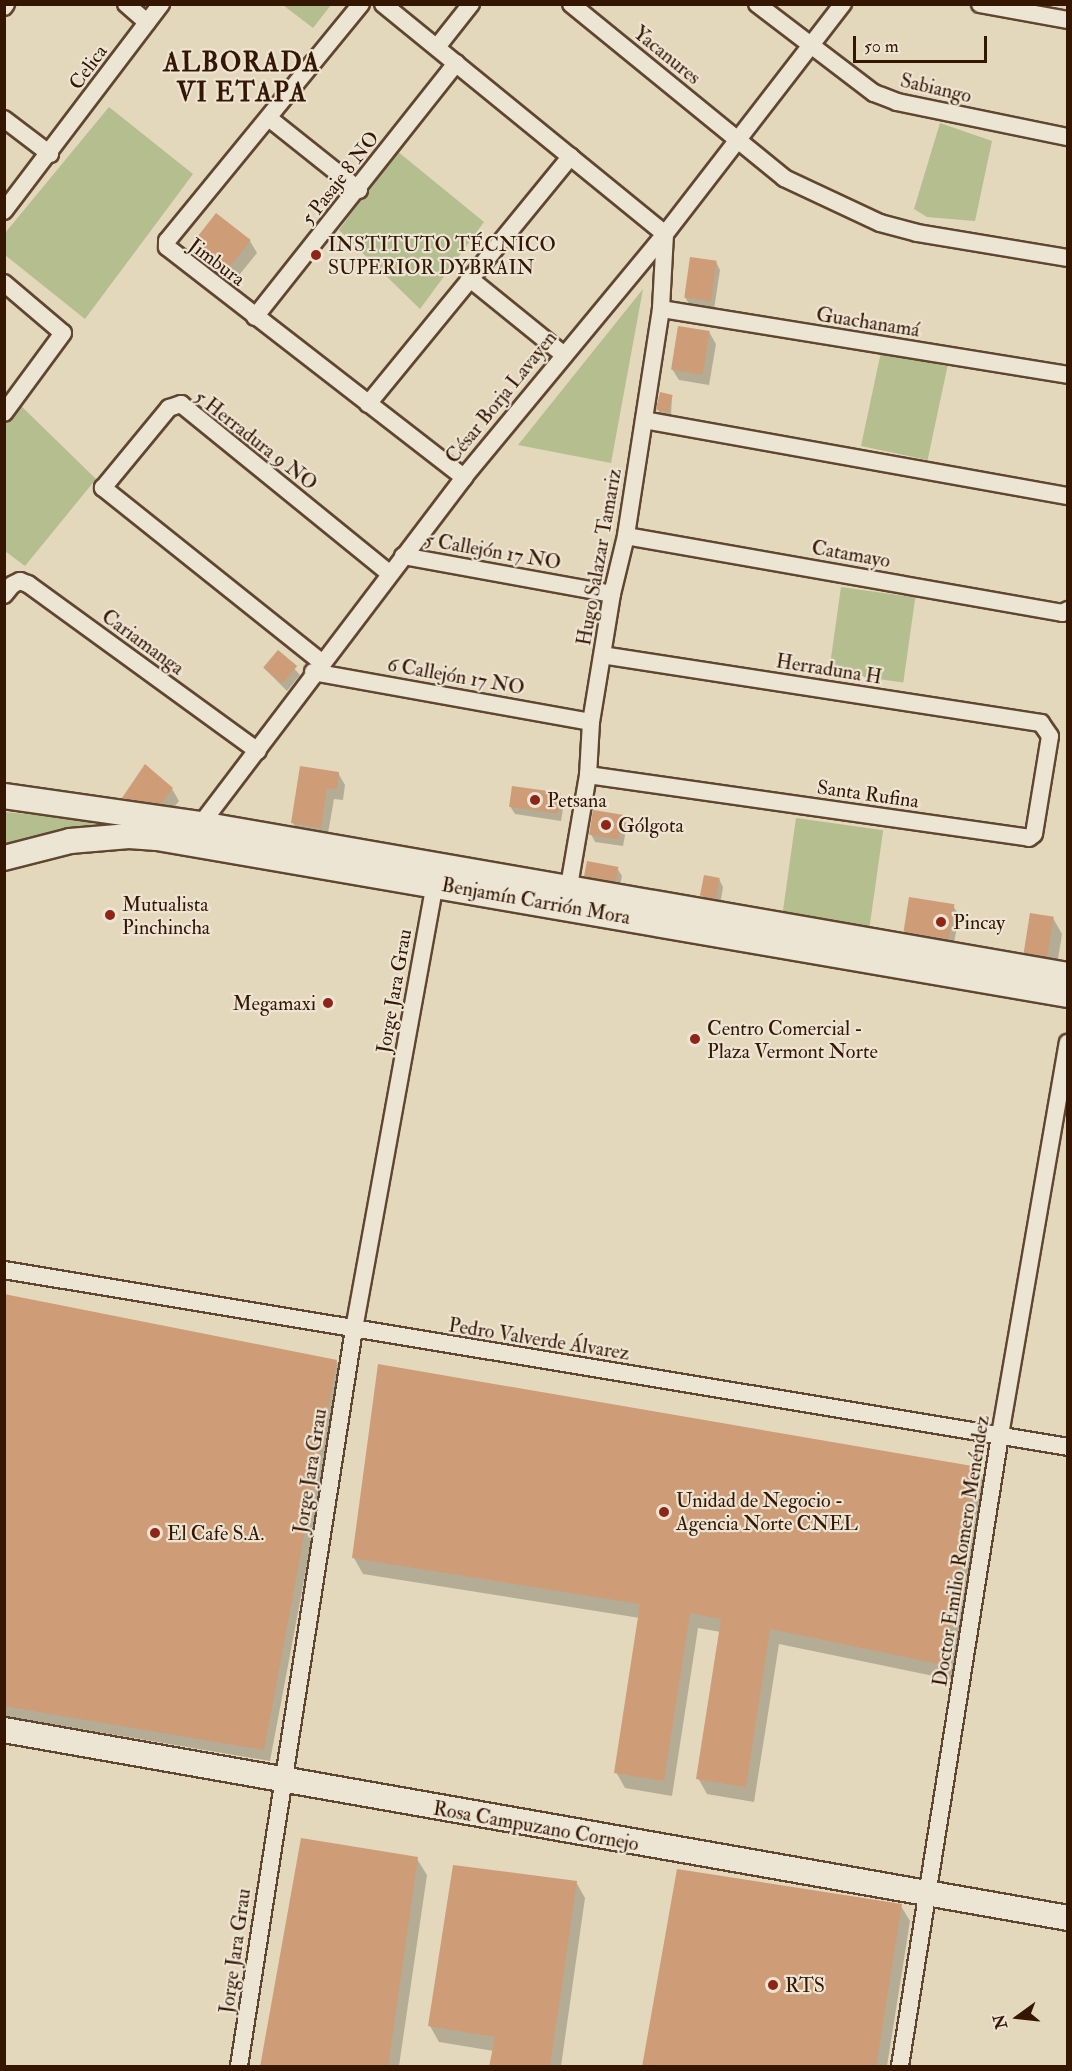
<!DOCTYPE html>
<meta charset="utf-8">
<style>
body{margin:0}
#map{position:relative;width:1072px;height:2071px;overflow:hidden;background:#e3d7bc;font-family:"IM FELL Double Pica",serif}
div>[style]{position:absolute}
.green>*{inset:0;background:#b5be8f;transform-origin:0 0}
.shadow>*{inset:0;background:#0003}
.building>*{inset:0;background:#ce9c76;transform-origin:0 0}
.roads{filter:drop-shadow(2px 0 #604631) drop-shadow(-2px 0 #604631) drop-shadow(0 2px #604631) drop-shadow(0 -2px #604631)}
.street>*{height:16px;margin:-8px;padding:0 8px;transform-origin:8px;border-radius:8px;background:#ede5d3}
.secondary>*{height:24px;margin:-12px;padding:0 12px;transform-origin:12px;border-radius:12px;background:#ede5d3}
.dots>*{width:16px;height:16px;translate:-50% -50%;box-sizing:border-box;border:3px solid #ede5d3;border-radius:50%}
span{translate:-50% -50%;white-space:nowrap;text-align:center;line-height:1.15;-webkit-text-stroke:4.5px #ede5d3;paint-order:stroke}
.street-label{font-size:20px;color:#351603}
.poi-label{font-size:20px;color:#351603}
.left{translate:0 -50%;text-align:left}
.right{translate:-100% -50%;text-align:right}
.district-label{font-size:26px;color:#351603;font-weight:700;letter-spacing:1.5px}
.frame{position:absolute;inset:0;border:6px solid #351603;pointer-events:none}
.north{position:absolute;left:988px;top:1987px;width:60px;height:60px;-webkit-text-stroke:4px #ede5d3;paint-order:stroke;rotate:255deg;font-size:16px;font-weight:700;line-height:24px;text-align:center;color:#351603}
.north::after{content:'';display:block;margin:auto;width:21px;height:27px;background:#351603;clip-path:polygon(50% 0,100% 100%,50% 72%,0 100%)}
.scale{position:absolute;left:853px;top:36px;width:134px;height:27px;box-sizing:border-box;border:3px solid #351603;border-top:0;padding-left:8px;font-size:18px;line-height:21px;white-space:nowrap;color:#351603;-webkit-text-stroke:4px #ede5d3;paint-order:stroke}
</style>
<div id="map">
<div class="green">
<div style="clip-path:polygon(283px 5px,331px 5px,313px 28px)"></div>
<div style="clip-path:polygon(109px 107px,193px 174px,85px 319px,5px 255px,5px 233px)"></div>
<div style="clip-path:polygon(940px 123px,992px 141px,975px 221px,927px 217px,914px 209px)"></div>
<div style="clip-path:polygon(397px 151px,484px 222px,420px 309px,339px 230px)"></div>
<div style="clip-path:polygon(643px 289px,611px 463px,518px 445px)"></div>
<div style="left:881px;top:352px;width:68px;height:96px;rotate:12deg"></div>
<div style="clip-path:polygon(18px 403px,96px 479px,25px 566px,5px 551px,5px 420px)"></div>
<div style="left:841px;top:587px;width:75px;height:86px;rotate:8deg"></div>
<div style="clip-path:polygon(5px 812px,92px 820px,94px 825px,5px 847px)"></div>
<div style="left:796px;top:818px;width:88px;height:99px;rotate:8deg"></div>
</div>
<div class="shadow">
<div style="clip-path:polygon(250px 241px,257px 253px,235px 280px,202px 255px,196px 243px)"></div>
<div style="clip-path:polygon(716px 262px,720px 270px,714px 309px,689px 304px,685px 297px)"></div>
<div style="clip-path:polygon(709px 332px,716px 344px,709px 385px,679px 380px,672px 369px)"></div>
<div style="clip-path:polygon(672px 396px,671px 415px,660px 413px,658px 410px)"></div>
<div style="clip-path:polygon(279px 652px,300px 675px,287px 691px,265px 669px)"></div>
<div style="clip-path:polygon(338px 773px,345px 785px,343px 800px,334px 799px,327px 839px,299px 835px,293px 823px)"></div>
<div style="clip-path:polygon(172px 789px,179px 801px,168px 815px,131px 809px,124px 798px)"></div>
<div style="clip-path:polygon(559px 794px,564px 802px,561px 821px,515px 814px,510px 806px)"></div>
<div style="clip-path:polygon(622px 817px,627px 824px,623px 846px,595px 842px,591px 834px)"></div>
<div style="clip-path:polygon(617px 868px,622px 876px,619px 889px,590px 884px,586px 876px)"></div>
<div style="clip-path:polygon(719px 879px,723px 887px,720px 906px,706px 904px,702px 896px)"></div>
<div style="clip-path:polygon(953px 906px,959px 915px,953px 949px,911px 941px,905px 932px)"></div>
<div style="clip-path:polygon(1053px 918px,1062px 934px,1056px 972px,1034px 968px,1025px 952px)"></div>
<div style="clip-path:polygon(4px 1295px,336px 1361px,343px 1373px,270px 1761px,4px 1716px)"></div>
<div style="clip-path:polygon(977px 1468px,986px 1484px,953px 1680px,779px 1644px,754px 1802px,707px 1794px,698px 1778px,721px 1632px,698px 1628px,672px 1796px,625px 1788px,616px 1772px,640px 1618px,363px 1574px,354px 1558px)"></div>
<div style="clip-path:polygon(417px 1859px,427px 1875px,399px 2066px,262px 2066px)"></div>
<div style="clip-path:polygon(576px 1882px,585px 1898px,561px 2066px,491px 2066px,494px 2051px,439px 2042px,430px 2026px)"></div>
<div style="clip-path:polygon(901px 1906px,910px 1921px,887px 2066px,644px 2066px)"></div>
</div>
<div class="building">
<div style="left:216px;top:213px;width:44px;height:37px;rotate:38deg"></div>
<div style="left:690px;top:257px;width:27px;height:41px;rotate:8deg"></div>
<div style="left:678px;top:326px;width:32px;height:44px;rotate:9deg"></div>
<div style="left:660px;top:392px;width:13px;height:18px;rotate:13deg"></div>
<div style="left:278px;top:650px;width:25px;height:23px;rotate:40deg"></div>
<div style="clip-path:polygon(145px 764px,173px 788px,161px 804px,122px 798px)"></div>
<div style="clip-path:polygon(300px 766px,339px 772px,337px 789px,327px 788px,321px 828px,291px 823px)"></div>
<div style="left:512px;top:786px;width:49px;height:21px;rotate:8deg"></div>
<div style="left:593px;top:810px;width:30px;height:25px;rotate:9deg"></div>
<div style="left:587px;top:861px;width:32px;height:15px;rotate:11deg"></div>
<div style="left:704px;top:875px;width:16px;height:21px;rotate:11deg"></div>
<div style="left:909px;top:897px;width:46px;height:35px;rotate:9deg"></div>
<div style="left:1030px;top:913px;width:24px;height:41px;rotate:9deg"></div>
<div style="clip-path:polygon(4px 1294px,337px 1360px,264px 1750px,4px 1706px)"></div>
<div style="clip-path:polygon(378px 1364px,978px 1467px,944px 1665px,770px 1629px,746px 1787px,696px 1779px,721px 1619px,690px 1613px,664px 1781px,614px 1773px,640px 1604px,352px 1558px)"></div>
<div style="clip-path:polygon(301px 1838px,418px 1857px,388px 2067px,260px 2067px)"></div>
<div style="clip-path:polygon(453px 1865px,577px 1881px,550px 2067px,489px 2067px,495px 2037px,428px 2026px)"></div>
<div style="clip-path:polygon(677px 1869px,902px 1904px,876px 2067px,642px 2067px)"></div>
</div>
<div class="roads">
<div class="street">
<div style="left:126px;top:4px;width:28px;rotate:41deg"></div>
<div style="left:361px;top:4px;width:306px;rotate:129.3deg"></div>
<div style="left:167px;top:241px;width:6px;rotate:90deg"></div>
<div style="left:167px;top:247px;width:376px;rotate:37.8deg"></div>
<div style="left:383px;top:4px;width:364px;rotate:39.2deg"></div>
<div style="left:665px;top:234px;width:75px;rotate:93.1deg"></div>
<div style="left:661px;top:309px;width:230px;rotate:98.8deg"></div>
<div style="left:626px;top:536px;width:60px;rotate:103.6deg"></div>
<div style="left:612px;top:594px;width:130px;rotate:99.3deg"></div>
<div style="left:591px;top:722px;width:53px;rotate:93.2deg"></div>
<div style="left:588px;top:775px;width:113px;rotate:99.7deg"></div>
<div style="left:571px;top:4px;width:275px;rotate:39.2deg"></div>
<div style="left:784px;top:178px;width:106px;rotate:25.1deg"></div>
<div style="left:880px;top:223px;width:38px;rotate:15deg"></div>
<div style="left:917px;top:233px;width:153px;rotate:9.4deg"></div>
<div style="left:757px;top:4px;width:147px;rotate:37.3deg"></div>
<div style="left:874px;top:93px;width:25px;rotate:21deg"></div>
<div style="left:897px;top:102px;width:175px;rotate:11.6deg"></div>
<div style="left:980px;top:4px;width:89px;rotate:10.3deg"></div>
<div style="left:4px;top:7px;width:4px;rotate:-56deg"></div>
<div style="left:437px;top:47px;width:55px;rotate:-51.7deg"></div>
<div style="left:4px;top:119px;width:58px;rotate:37.3deg"></div>
<div style="left:270px;top:119px;width:114px;rotate:38.6deg"></div>
<div style="left:4px;top:211px;width:260px;rotate:-52.8deg"></div>
<div style="left:469px;top:278px;width:121px;rotate:39deg"></div>
<div style="left:4px;top:283px;width:77px;rotate:40.3deg"></div>
<div style="left:63px;top:333px;width:99px;rotate:126.4deg"></div>
<div style="left:661px;top:309px;width:412px;rotate:9.2deg"></div>
<div style="left:255px;top:317px;width:324px;rotate:-51.6deg"></div>
<div style="left:368px;top:404px;width:320px;rotate:-50.7deg"></div>
<div style="left:644px;top:420px;width:431px;rotate:10.2deg"></div>
<div style="left:626px;top:536px;width:443px;rotate:10deg"></div>
<div style="left:1062px;top:613px;width:7px;rotate:-27deg"></div>
<div style="left:403px;top:556px;width:212px;rotate:10.3deg"></div>
<div style="left:4px;top:595px;width:13px;rotate:-51deg"></div>
<div style="left:12px;top:585px;width:9px;rotate:-27deg"></div>
<div style="left:20px;top:581px;width:9px;rotate:21deg"></div>
<div style="left:28px;top:584px;width:284px;rotate:36deg"></div>
<div style="left:320px;top:661px;width:278px;rotate:-141.4deg"></div>
<div style="left:103px;top:488px;width:104px;rotate:-50.5deg"></div>
<div style="left:169px;top:408px;width:13px;rotate:-18deg"></div>
<div style="left:181px;top:404px;width:268px;rotate:39.1deg"></div>
<div style="left:313px;top:672px;width:282px;rotate:10.2deg"></div>
<div style="left:588px;top:775px;width:445px;rotate:8.1deg"></div>
<div style="left:1029px;top:838px;width:6px;rotate:-39deg"></div>
<div style="left:1034px;top:834px;width:99px;rotate:-80.7deg"></div>
<div style="left:1050px;top:736px;width:16px;rotate:-125deg"></div>
<div style="left:1041px;top:723px;width:443px;rotate:-171.2deg"></div>
<div style="left:201px;top:824px;width:435px;rotate:-52.8deg"></div>
<div style="left:464px;top:477px;width:315px;rotate:-50.4deg"></div>
<div style="left:665px;top:234px;width:291px;rotate:-52.3deg"></div>
<div style="left:4px;top:1270px;width:1079px;rotate:9.44deg"></div>
<div style="left:239px;top:2066px;width:746px;rotate:-81.13deg"></div>
<div style="left:354px;top:1329px;width:453px;rotate:-79.7deg"></div>
<div style="left:900px;top:2066px;width:639px;rotate:-80.99deg"></div>
<div style="left:1000px;top:1435px;width:398px;rotate:-80.2deg"></div>
</div>
<div class="secondary">
<div style="left:4px;top:796px;width:199px;rotate:8.1deg"></div>
<div style="left:201px;top:824px;width:880px;rotate:9.88deg"></div>
<div style="left:4px;top:858px;width:68px;rotate:-14.4deg"></div>
<div style="left:70px;top:841px;width:59px;rotate:-4.8deg"></div>
<div style="left:129px;top:836px;width:28px;rotate:4deg"></div>
<div style="left:157px;top:838px;width:924px;rotate:9.78deg"></div>
<div style="left:4px;top:1730px;width:1080px;rotate:10.02deg"></div>
</div>
</div>
<div class="dots">
<div style="left:316px;top:255px;background:#8f2418"></div>
<div style="left:535px;top:800px;background:#8f2418"></div>
<div style="left:606px;top:825px;background:#8f2418"></div>
<div style="left:110px;top:915px;background:#8f2418"></div>
<div style="left:941px;top:922px;background:#8f2418"></div>
<div style="left:328px;top:1003px;background:#8f2418"></div>
<div style="left:695px;top:1039px;background:#8f2418"></div>
<div style="left:664px;top:1512px;background:#8f2418"></div>
<div style="left:155px;top:1533px;background:#8f2418"></div>
<div style="left:773px;top:1985px;background:#8f2418"></div>
</div>
<div class="street-label">
<span style="left:667px;top:55px;rotate:39deg">Yacanures</span>
<span style="left:88px;top:67px;rotate:-54deg">Celica</span>
<span style="left:936px;top:88px;rotate:13deg">Sabiango</span>
<span style="left:340px;top:178px;rotate:-52deg">5 Pasaje 8 NO</span>
<span style="left:217px;top:262px;rotate:37deg">Jimbura</span>
<span style="left:868px;top:322px;rotate:9deg">Guachanamá</span>
<span style="left:501px;top:397px;rotate:-51deg">César Borja Lavayen</span>
<span style="left:256px;top:440px;rotate:38deg">5 Herradura 9 NO</span>
<span style="left:493px;top:551px;rotate:10deg">5 Callejón 17 NO</span>
<span style="left:851px;top:554px;rotate:10deg">Catamayo</span>
<span style="left:599px;top:557px;rotate:-80deg">Hugo Salazar Tamariz</span>
<span style="left:143px;top:642px;rotate:36deg">Cariamanga</span>
<span style="left:829px;top:669px;rotate:9deg">Herraduna H</span>
<span style="left:456px;top:676px;rotate:10deg">6 Callejón 17 NO</span>
<span style="left:868px;top:794px;rotate:8deg">Santa Rufina</span>
<span style="left:536px;top:901px;rotate:10deg">Benjamín Carrión Mora</span>
<span style="left:394px;top:991px;rotate:-80deg">Jorge Jara Grau</span>
<span style="left:539px;top:1339px;rotate:9deg">Pedro Valverde Álvarez</span>
<span style="left:310px;top:1471px;rotate:-81deg">Jorge Jara Grau</span>
<span style="left:961px;top:1551px;rotate:-81deg">Doctor Emilio Romero Menéndez</span>
<span style="left:536px;top:1826px;rotate:10deg">Rosa Campuzano Cornejo</span>
<span style="left:235px;top:1951px;rotate:-82deg">Jorge Jara Grau</span>
</div>
<div class="poi-label">
<span class="left" style="left:328px;top:256px">INSTITUTO TÉCNICO<br>SUPERIOR DYBRAIN</span>
<span class="left" style="left:547px;top:800px">Petsana</span>
<span class="left" style="left:618px;top:825px">Gólgota</span>
<span class="left" style="left:122px;top:916px">Mutualista<br>Pinchincha</span>
<span class="left" style="left:953px;top:922px">Pincay</span>
<span class="right" style="left:316px;top:1003px">Megamaxi</span>
<span class="left" style="left:707px;top:1040px">Centro Comercial -<br>Plaza Vermont Norte</span>
<span class="left" style="left:676px;top:1512px">Unidad de Negocio -<br>Agencia Norte CNEL</span>
<span class="left" style="left:167px;top:1533px">El Cafe S.A.</span>
<span class="left" style="left:785px;top:1985px">RTS</span>
</div>
<div class="district-label">
<span style="left:242px;top:79px">ALBORADA<br>VI ETAPA</span>
</div>
<div class="frame"></div>
<div class="north">N</div>
<div class="scale">50 m</div>
</div>
